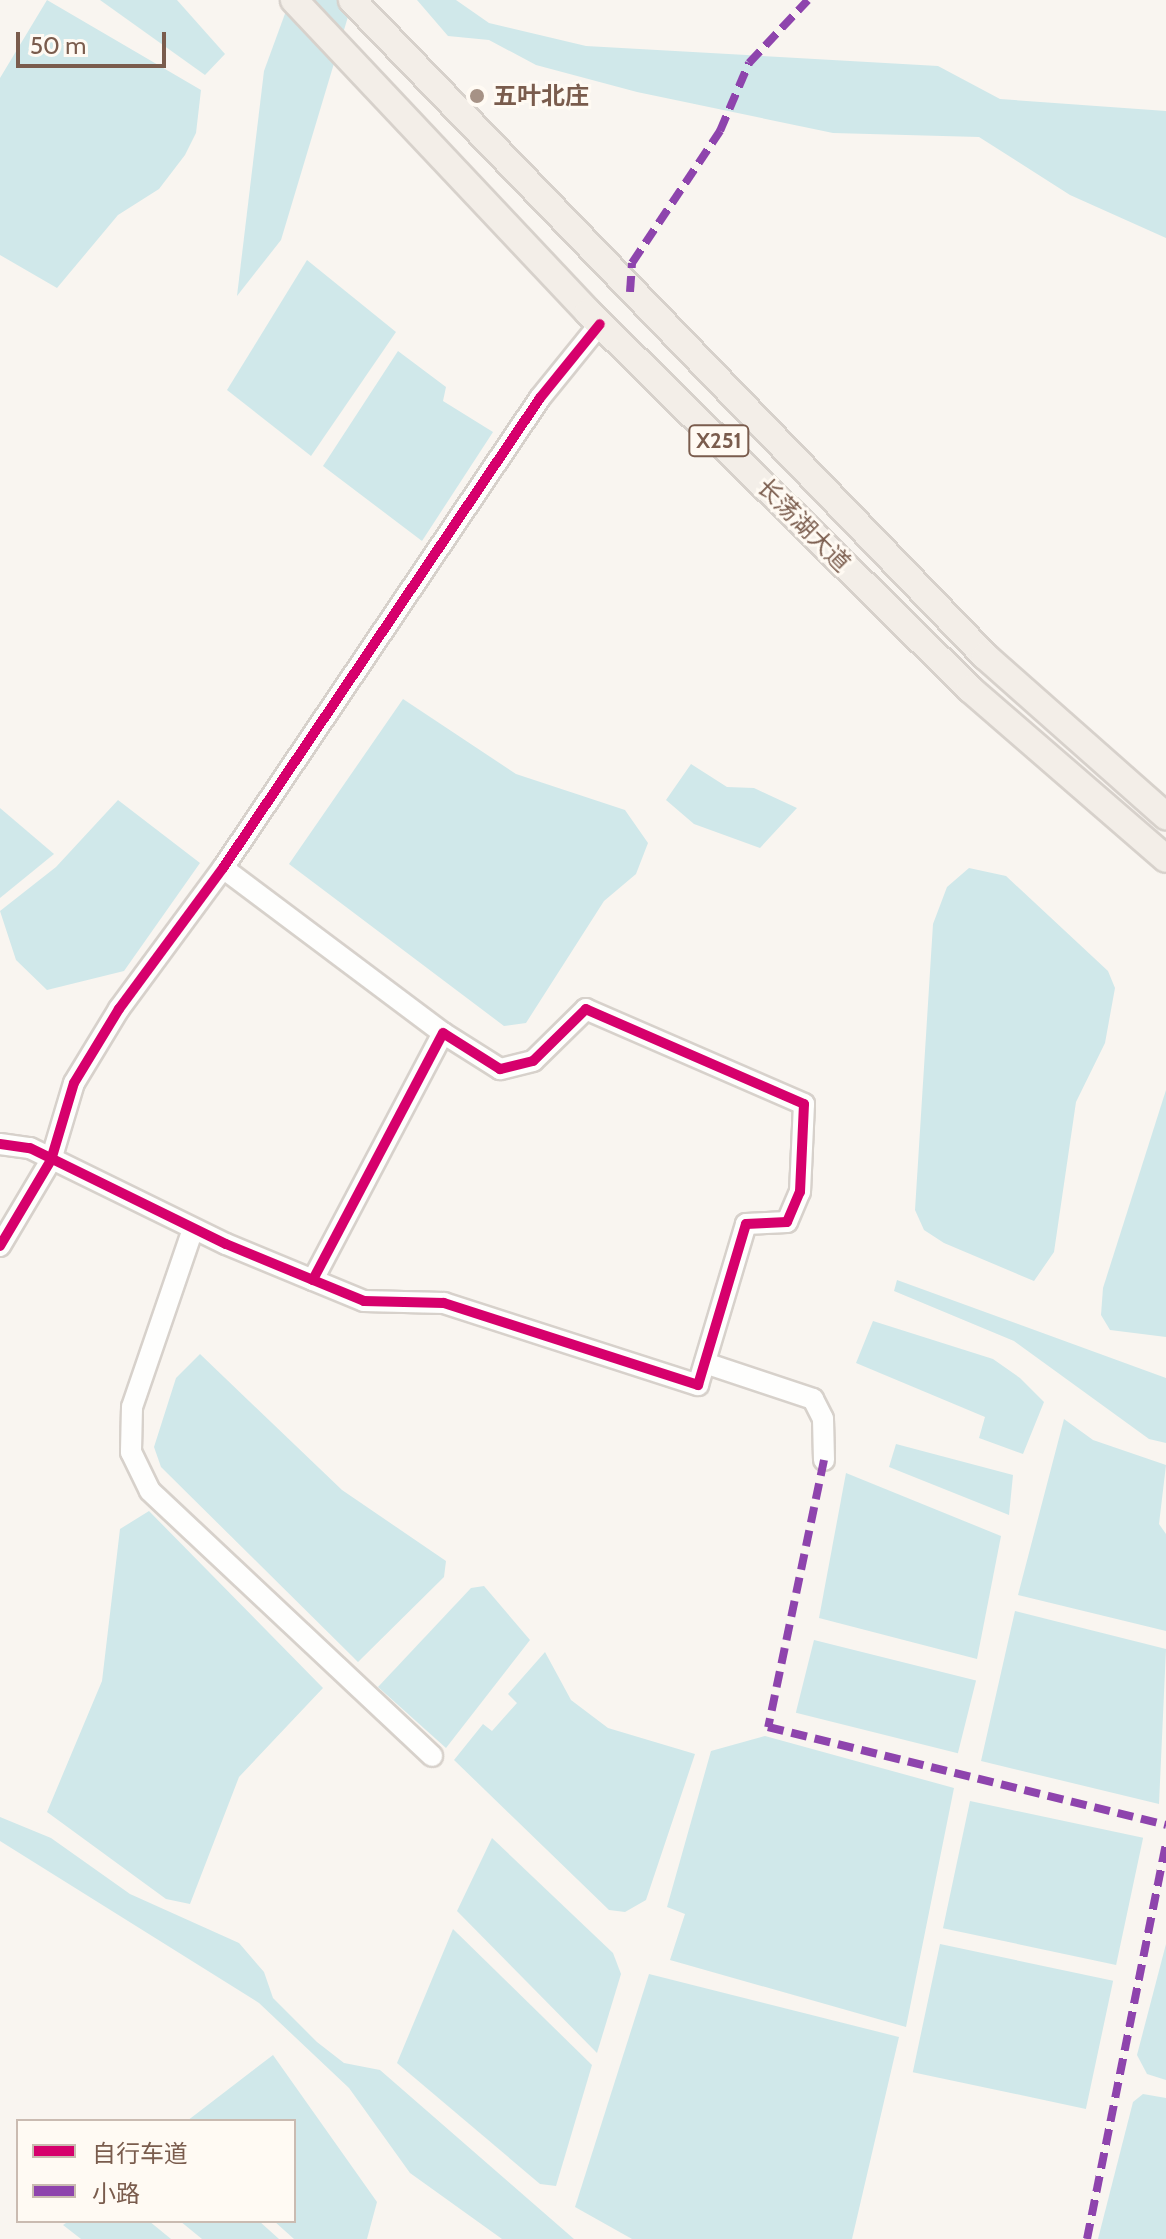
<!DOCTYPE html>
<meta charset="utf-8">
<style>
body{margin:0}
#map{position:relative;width:1166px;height:2239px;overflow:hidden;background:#f9f5f0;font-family:Cabin,"Noto Sans SC",sans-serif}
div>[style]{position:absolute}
.water>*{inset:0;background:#d0e8ea;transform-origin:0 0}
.roads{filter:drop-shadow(2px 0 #d7d1cb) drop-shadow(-2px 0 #d7d1cb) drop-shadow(0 2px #d7d1cb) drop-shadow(0 -2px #d7d1cb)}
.minor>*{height:20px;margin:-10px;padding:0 10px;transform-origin:10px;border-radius:10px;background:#fefefd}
.major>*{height:26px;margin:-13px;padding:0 13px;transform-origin:13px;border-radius:13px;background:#f3eee8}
.quiet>*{height:8px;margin-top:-4px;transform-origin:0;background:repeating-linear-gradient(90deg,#8e44ad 0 16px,transparent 0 24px)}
.cycleway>*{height:10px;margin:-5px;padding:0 5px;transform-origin:5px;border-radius:5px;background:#d6006c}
.dots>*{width:22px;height:22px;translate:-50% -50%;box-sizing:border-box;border:4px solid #fffaf3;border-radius:50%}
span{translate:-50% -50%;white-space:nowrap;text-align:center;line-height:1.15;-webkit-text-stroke:6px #fffaf3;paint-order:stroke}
.shield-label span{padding:2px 6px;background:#fffaf3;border:2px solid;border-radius:6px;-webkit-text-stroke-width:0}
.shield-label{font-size:22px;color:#7a5c4d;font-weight:700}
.poi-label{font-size:24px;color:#7a5c4d;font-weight:700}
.left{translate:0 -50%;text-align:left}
.street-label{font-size:24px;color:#7a5c4d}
.legend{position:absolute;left:16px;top:2119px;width:280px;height:104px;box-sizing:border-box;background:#fffaf3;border:2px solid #cabbb1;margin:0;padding:10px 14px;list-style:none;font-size:24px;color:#7a5c4d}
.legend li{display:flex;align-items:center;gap:16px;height:40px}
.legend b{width:40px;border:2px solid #cabbb1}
.scale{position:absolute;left:16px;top:32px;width:150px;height:36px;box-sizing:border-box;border:4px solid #7a5c4d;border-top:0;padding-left:10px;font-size:24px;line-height:28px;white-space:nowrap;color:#7a5c4d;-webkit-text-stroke:6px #fffaf3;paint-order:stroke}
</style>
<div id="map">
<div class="water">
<div style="clip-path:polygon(47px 0,201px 90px,196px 133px,185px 155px,159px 189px,118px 215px,57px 288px,0 255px,0 78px)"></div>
<div style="clip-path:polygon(100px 0,177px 0,225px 54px,205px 75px)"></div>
<div style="clip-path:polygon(290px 0,353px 0,281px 240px,237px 296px,264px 71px)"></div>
<div style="clip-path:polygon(417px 0,456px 0,489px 23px,586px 46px,938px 66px,1000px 99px,1166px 111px,1166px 238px,1070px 195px,979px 137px,833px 133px,637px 92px,536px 65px,489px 40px,448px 36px)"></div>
<div style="clip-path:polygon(307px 260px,396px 332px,311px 456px,227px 390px)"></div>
<div style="clip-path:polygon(398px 351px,446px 387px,443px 401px,493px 432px,422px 541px,323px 466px)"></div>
<div style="clip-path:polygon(403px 699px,516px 774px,625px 810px,648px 843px,636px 874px,604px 901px,526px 1023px,504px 1026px,289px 864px)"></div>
<div style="clip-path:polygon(691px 764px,727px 787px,754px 788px,797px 808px,760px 848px,694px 824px,666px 800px)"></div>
<div style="clip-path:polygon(118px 800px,200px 863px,124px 971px,47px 990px,16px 960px,0 911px,56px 867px)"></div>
<div style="clip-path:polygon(0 808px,54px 854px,0 898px)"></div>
<div style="clip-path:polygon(969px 868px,1006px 876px,1108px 971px,1115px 988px,1105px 1043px,1076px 1102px,1054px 1252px,1034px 1281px,944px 1243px,924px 1230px,915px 1210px,933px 924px,947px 887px)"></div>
<div style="clip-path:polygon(1166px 1090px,1166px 1337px,1110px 1330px,1101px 1315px,1103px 1288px)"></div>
<div style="clip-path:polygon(897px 1280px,1166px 1378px,1166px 1443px,1149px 1439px,1014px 1341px,894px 1291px)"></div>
<div style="clip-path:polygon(873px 1321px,993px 1359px,1020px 1378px,1044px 1402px,1023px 1454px,979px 1438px,985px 1417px,856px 1363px)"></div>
<div style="clip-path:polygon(200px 1354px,342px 1490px,446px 1561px,444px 1577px,358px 1662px,161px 1467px,154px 1447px,176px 1378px)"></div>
<div style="clip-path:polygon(1064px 1419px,1093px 1440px,1166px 1465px,1159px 1524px,1166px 1534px,1166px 1631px,1018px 1595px)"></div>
<div style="clip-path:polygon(896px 1444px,1013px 1475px,1009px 1515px,889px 1467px)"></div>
<div style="clip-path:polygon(846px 1473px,1001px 1536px,977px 1659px,819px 1618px)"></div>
<div style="clip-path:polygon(149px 1511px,323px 1688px,239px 1777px,190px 1904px,166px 1899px,47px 1812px,102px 1681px,120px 1529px)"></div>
<div style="clip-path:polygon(484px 1586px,530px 1640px,446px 1748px,378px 1687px,471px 1588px)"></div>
<div style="clip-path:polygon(1015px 1611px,1166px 1649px,1159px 1804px,981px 1761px)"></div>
<div style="left:814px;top:1640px;width:167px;height:75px;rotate:14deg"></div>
<div style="clip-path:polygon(545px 1652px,571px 1700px,608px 1728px,695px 1754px,646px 1900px,625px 1912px,609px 1910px,454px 1760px,483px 1724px,492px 1731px,517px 1703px,508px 1694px)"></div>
<div style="clip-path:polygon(765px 1736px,954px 1788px,906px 2027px,670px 1960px,685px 1914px,667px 1907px,711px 1751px)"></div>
<div style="left:970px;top:1801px;width:177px;height:130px;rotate:12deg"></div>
<div style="clip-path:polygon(0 1817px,51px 1838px,130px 1894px,239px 1943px,264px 1972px,273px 1998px,317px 2042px,344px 2063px,380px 2070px,574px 2239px,502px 2239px,410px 2173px,349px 2088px,259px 2003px,0 1841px)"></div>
<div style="clip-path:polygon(492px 1838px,613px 1953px,621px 1974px,597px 2053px,457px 1911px)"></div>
<div style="clip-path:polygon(453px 1929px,592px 2065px,556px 2186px,540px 2184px,397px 2063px)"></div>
<div style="left:940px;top:1944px;width:177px;height:131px;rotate:12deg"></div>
<div style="clip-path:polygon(1166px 1944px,1166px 2080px,1147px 2074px,1137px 2055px)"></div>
<div style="clip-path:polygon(649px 1974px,899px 2037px,852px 2239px,632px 2239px,575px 2207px)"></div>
<div style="clip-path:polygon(273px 2055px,377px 2202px,367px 2239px,294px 2239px,274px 2221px,294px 2221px,294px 2121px,187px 2121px)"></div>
<div style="clip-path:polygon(1143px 2094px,1166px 2098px,1166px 2239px,1098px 2239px,1133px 2102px)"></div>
<div style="clip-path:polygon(69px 2221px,149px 2221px,171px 2239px,81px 2239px,63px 2225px)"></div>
<div style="clip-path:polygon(180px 2221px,259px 2221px,279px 2239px,202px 2239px)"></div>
</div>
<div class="roads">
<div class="minor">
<div style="left:223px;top:868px;width:275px;rotate:36.9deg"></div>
<div style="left:0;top:1144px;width:30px;rotate:8deg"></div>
<div style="left:30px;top:1148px;width:218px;rotate:26.1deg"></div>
<div style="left:226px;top:1244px;width:94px;rotate:22.5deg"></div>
<div style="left:313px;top:1280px;width:55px;rotate:22.4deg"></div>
<div style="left:364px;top:1301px;width:80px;rotate:1.4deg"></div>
<div style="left:444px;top:1303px;width:267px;rotate:17.9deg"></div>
<div style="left:698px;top:1385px;width:168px;rotate:-73.4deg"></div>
<div style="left:746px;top:1224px;width:41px;rotate:-2.8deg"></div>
<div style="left:787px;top:1222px;width:33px;rotate:-67deg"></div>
<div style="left:800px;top:1192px;width:88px;rotate:-87.4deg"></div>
<div style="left:804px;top:1104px;width:238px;rotate:-156.5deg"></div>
<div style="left:586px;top:1009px;width:74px;rotate:135.5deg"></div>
<div style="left:533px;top:1061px;width:34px;rotate:166deg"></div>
<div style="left:500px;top:1069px;width:67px;rotate:-147.7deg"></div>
<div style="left:443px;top:1033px;width:279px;rotate:117.8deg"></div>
<div style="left:193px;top:1229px;width:188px;rotate:108.9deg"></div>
<div style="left:132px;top:1407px;width:45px;rotate:91.3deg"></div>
<div style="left:131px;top:1452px;width:43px;rotate:64deg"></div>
<div style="left:150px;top:1491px;width:387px;rotate:43.2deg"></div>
<div style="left:0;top:1246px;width:100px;rotate:-59.3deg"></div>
<div style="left:51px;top:1160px;width:80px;rotate:-73.4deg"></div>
<div style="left:74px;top:1083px;width:87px;rotate:-58.7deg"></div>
<div style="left:119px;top:1009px;width:175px;rotate:-53.6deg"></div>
<div style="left:223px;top:868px;width:567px;rotate:-56deg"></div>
<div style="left:540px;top:398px;width:95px;rotate:-51deg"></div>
<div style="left:705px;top:1363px;width:114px;rotate:18.4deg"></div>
<div style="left:813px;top:1399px;width:22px;rotate:63deg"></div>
<div style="left:823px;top:1419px;width:41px;rotate:88.6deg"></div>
</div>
<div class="major">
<div style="left:294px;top:0;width:429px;rotate:46.7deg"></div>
<div style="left:588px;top:312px;width:537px;rotate:44.62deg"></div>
<div style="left:970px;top:689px;width:259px;rotate:40.9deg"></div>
<div style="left:352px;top:0;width:912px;rotate:46.02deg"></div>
<div style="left:985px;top:656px;width:242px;rotate:41.5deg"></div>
</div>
</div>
<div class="quiet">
<div style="left:630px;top:292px;width:29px;rotate:-86deg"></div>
<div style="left:632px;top:263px;width:159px;rotate:-56.3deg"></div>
<div style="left:720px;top:131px;width:74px;rotate:-66.9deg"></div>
<div style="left:749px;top:63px;width:86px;rotate:-46.9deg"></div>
<div style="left:824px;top:1460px;width:273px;rotate:101.8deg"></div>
<div style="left:768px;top:1727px;width:410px;rotate:13.8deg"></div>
<div style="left:1087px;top:2239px;width:405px;rotate:-78.7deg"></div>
</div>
<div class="cycleway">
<div style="left:0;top:1144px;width:30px;rotate:8deg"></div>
<div style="left:30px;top:1148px;width:218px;rotate:26.1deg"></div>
<div style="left:226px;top:1244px;width:94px;rotate:22.5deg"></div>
<div style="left:313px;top:1280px;width:55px;rotate:22.4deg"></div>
<div style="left:364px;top:1301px;width:80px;rotate:1.4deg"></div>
<div style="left:444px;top:1303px;width:267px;rotate:17.9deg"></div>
<div style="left:698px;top:1385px;width:168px;rotate:-73.4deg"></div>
<div style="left:746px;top:1224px;width:41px;rotate:-2.8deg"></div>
<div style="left:787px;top:1222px;width:33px;rotate:-67deg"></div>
<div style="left:800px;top:1192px;width:88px;rotate:-87.4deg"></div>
<div style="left:804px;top:1104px;width:238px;rotate:-156.5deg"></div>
<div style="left:586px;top:1009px;width:74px;rotate:135.5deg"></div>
<div style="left:533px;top:1061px;width:34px;rotate:166deg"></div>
<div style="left:500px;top:1069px;width:67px;rotate:-147.7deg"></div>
<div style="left:443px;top:1033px;width:279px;rotate:117.8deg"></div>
<div style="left:0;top:1246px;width:100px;rotate:-59.3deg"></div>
<div style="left:51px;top:1160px;width:80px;rotate:-73.4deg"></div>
<div style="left:74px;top:1083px;width:87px;rotate:-58.7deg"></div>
<div style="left:119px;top:1009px;width:175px;rotate:-53.6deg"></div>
<div style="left:223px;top:868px;width:567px;rotate:-56deg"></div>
<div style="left:540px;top:398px;width:95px;rotate:-51deg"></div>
</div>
<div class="dots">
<div style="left:477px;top:96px;background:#a69286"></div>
</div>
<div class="shield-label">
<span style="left:719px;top:441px">X251</span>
</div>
<div class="poi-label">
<span class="left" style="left:493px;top:96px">五叶北庄</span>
</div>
<div class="street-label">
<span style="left:804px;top:525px;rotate:45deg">长荡湖大道</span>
</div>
<ul class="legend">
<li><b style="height:10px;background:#d6006c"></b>自行车道</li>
<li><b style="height:10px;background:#8e44ad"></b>小路</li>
</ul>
<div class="scale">50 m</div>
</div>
